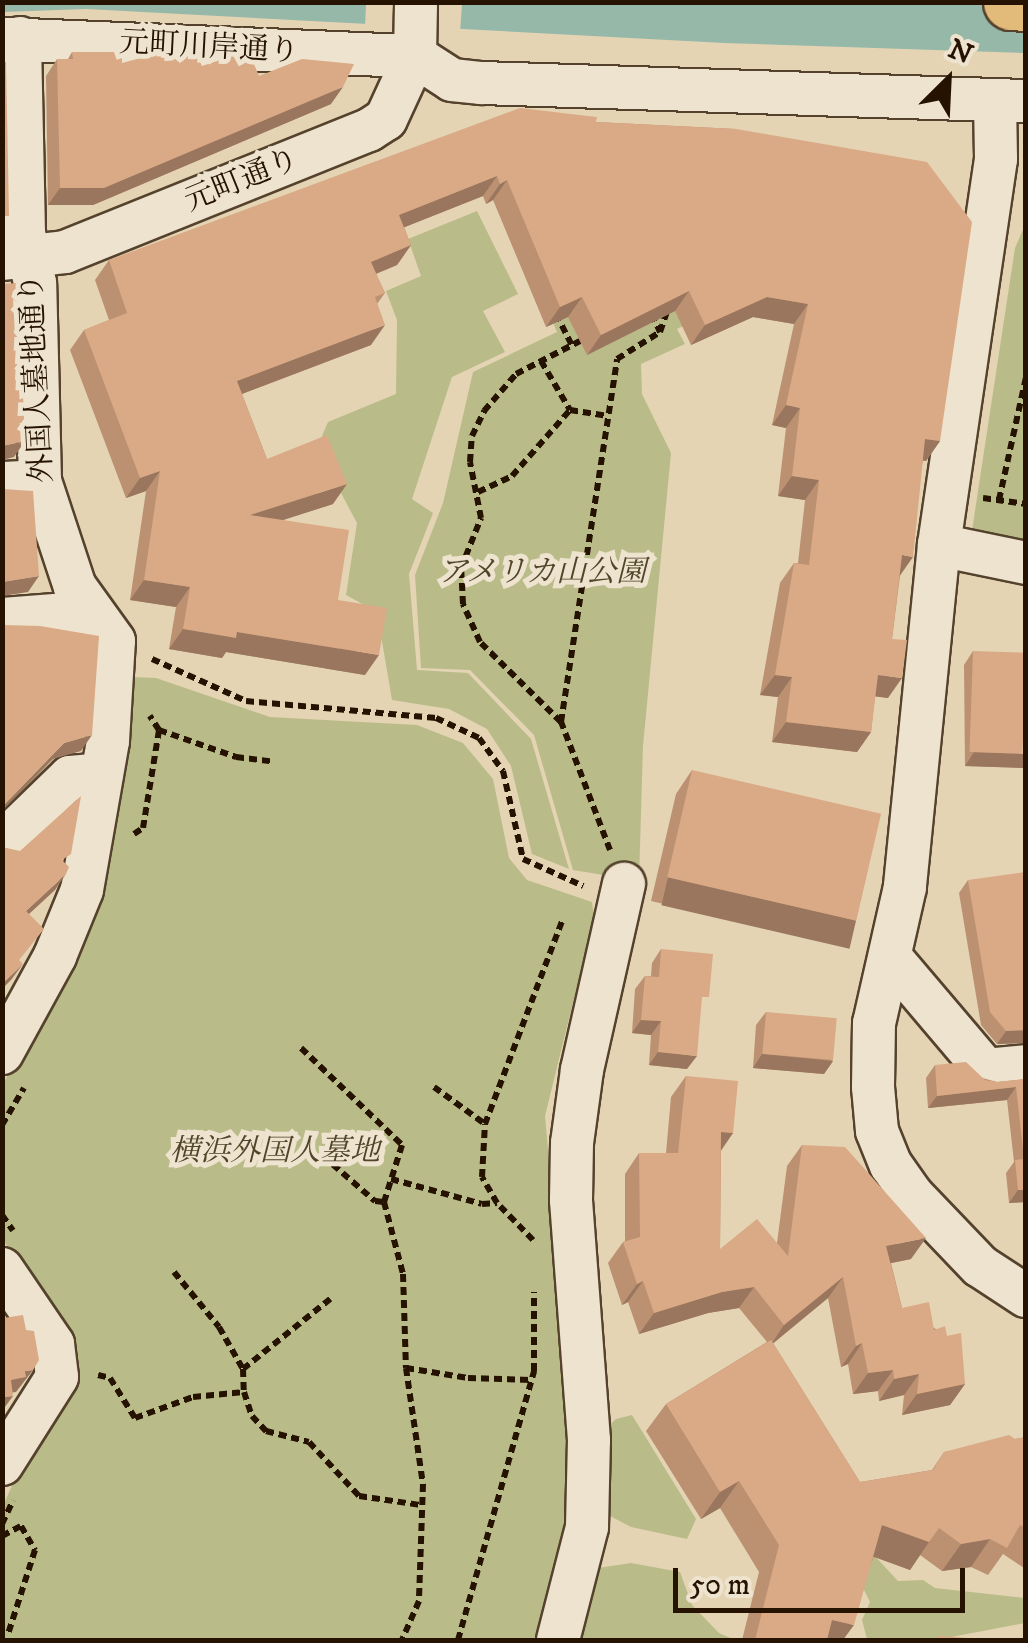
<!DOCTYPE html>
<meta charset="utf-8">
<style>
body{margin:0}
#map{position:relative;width:1028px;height:1643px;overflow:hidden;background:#e4d4b3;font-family:"IM FELL DW Pica","Noto Serif JP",serif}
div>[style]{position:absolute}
.green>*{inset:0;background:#b9bc89}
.water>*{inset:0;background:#96b8a9}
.pier>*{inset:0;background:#e4d4b3}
.path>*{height:6px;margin-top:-3px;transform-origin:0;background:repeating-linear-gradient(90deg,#251200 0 8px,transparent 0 13px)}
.roads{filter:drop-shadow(2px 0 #55422d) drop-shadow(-2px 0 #55422d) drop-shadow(0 2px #55422d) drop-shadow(0 -2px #55422d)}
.minor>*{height:42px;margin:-21px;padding:0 21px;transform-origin:21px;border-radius:21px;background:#ede3ce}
.highway>*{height:55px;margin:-27.5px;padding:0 27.5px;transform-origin:27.5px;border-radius:27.5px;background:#e2ba7a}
.wall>*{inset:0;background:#bb9172}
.shaded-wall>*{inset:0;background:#99765d;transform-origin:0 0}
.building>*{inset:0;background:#daa985;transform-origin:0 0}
span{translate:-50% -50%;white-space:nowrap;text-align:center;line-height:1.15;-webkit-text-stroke:10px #ede3ce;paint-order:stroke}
.street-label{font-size:30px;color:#251200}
.park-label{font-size:30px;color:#514529;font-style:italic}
.frame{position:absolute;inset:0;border:5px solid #251200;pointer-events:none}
.north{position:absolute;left:898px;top:30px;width:100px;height:100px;-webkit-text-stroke:8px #ede3ce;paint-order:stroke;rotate:24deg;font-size:28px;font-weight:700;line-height:40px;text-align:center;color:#251200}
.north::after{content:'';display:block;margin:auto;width:35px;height:45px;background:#251200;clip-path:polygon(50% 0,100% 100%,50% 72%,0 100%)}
.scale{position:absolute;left:673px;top:1568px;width:292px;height:45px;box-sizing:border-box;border:5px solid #251200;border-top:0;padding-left:12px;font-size:30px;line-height:35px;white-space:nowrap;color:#251200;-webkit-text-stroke:8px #ede3ce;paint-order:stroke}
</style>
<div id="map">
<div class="green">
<div style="clip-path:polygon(477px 211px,518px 294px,483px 311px,505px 352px,452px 377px,412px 499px,433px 513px,409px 574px,417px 670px,468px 673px,531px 739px,569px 869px,532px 854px,511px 766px,487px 729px,449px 709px,392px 700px,377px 612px,346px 595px,357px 523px,317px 448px,328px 422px,396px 394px,397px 320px,386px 291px,421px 276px,408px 239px)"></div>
<div style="clip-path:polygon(1025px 225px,1025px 550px,971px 537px,1015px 248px)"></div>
<div style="clip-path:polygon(544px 302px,724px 307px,677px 329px,685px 344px,641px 364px,642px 394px,671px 453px,643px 746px,639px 881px,573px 870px,534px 735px,470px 670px,421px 668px,415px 575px,443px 503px,473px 372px,557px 332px)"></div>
<div style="clip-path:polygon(133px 677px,156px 678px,270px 717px,417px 725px,463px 743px,493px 779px,509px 858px,527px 880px,592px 902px,594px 917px,545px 1116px,574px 1440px,570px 1530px,542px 1640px,3px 1640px,3px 1506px,24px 1458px,56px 1316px,3px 1240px,3px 1084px,65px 968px)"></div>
<div style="clip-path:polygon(632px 1415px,696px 1519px,687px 1539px,631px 1527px,610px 1516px,606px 1509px,605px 1429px,616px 1419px)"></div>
<div style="clip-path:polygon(871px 1552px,898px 1581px,923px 1580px,935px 1588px,1025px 1598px,1025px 1623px,941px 1639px,867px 1639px,862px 1620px,870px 1602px,859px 1580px)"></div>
<div style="clip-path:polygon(631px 1563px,680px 1572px,692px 1605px,719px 1633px,735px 1640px,576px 1640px,598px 1568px)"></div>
</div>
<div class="water">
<div style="clip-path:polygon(1025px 2px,1026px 53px,724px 43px,86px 9px,3px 12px,2px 3px)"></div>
</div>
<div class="pier">
<div style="clip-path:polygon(366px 3px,462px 3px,460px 34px,365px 28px)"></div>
</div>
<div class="path">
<div style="left:556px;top:314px;width:34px;rotate:63deg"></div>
<div style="left:652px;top:314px;width:20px;rotate:66deg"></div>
<div style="left:541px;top:361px;width:57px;rotate:59.4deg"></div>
<div style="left:570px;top:410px;width:37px;rotate:9deg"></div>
<div style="left:478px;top:492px;width:38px;rotate:-25deg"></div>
<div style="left:512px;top:476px;width:88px;rotate:-48.7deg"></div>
<div style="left:983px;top:498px;width:43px;rotate:7.9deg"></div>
<div style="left:999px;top:500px;width:126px;rotate:-77.6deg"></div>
<div style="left:152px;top:659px;width:103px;rotate:24.1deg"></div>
<div style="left:246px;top:701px;width:191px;rotate:5.1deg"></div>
<div style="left:436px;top:718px;width:47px;rotate:24.9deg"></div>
<div style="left:479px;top:738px;width:41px;rotate:54deg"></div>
<div style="left:503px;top:771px;width:90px;rotate:77.2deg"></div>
<div style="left:523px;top:859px;width:66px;rotate:24.2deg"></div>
<div style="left:561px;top:722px;width:114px;rotate:-135.4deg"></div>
<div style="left:480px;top:642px;width:42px;rotate:-114.1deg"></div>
<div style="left:463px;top:604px;width:36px;rotate:-93deg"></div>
<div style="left:461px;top:568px;width:54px;rotate:-68.2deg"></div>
<div style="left:481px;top:518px;width:57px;rotate:-101.1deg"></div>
<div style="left:470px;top:462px;width:26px;rotate:-86deg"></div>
<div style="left:472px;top:436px;width:28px;rotate:-64deg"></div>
<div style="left:484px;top:411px;width:49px;rotate:-49.1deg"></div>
<div style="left:516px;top:374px;width:72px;rotate:-27.3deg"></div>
<div style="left:159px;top:730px;width:82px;rotate:19.3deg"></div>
<div style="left:236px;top:757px;width:38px;rotate:7deg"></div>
<div style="left:134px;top:834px;width:11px;rotate:-34deg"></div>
<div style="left:143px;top:828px;width:99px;rotate:-80.7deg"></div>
<div style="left:159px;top:730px;width:17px;rotate:-123deg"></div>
<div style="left:610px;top:850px;width:137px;rotate:-110.9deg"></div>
<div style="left:561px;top:722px;width:367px;rotate:-81.2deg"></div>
<div style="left:617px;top:359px;width:51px;rotate:-32.1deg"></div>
<div style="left:660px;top:332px;width:21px;rotate:-71deg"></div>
<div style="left:301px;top:1048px;width:140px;rotate:43.8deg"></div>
<div style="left:402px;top:1145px;width:60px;rotate:107.5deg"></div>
<div style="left:384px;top:1202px;width:74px;rotate:75.2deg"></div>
<div style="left:403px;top:1274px;width:94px;rotate:88.2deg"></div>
<div style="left:406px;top:1368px;width:117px;rotate:81.7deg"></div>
<div style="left:423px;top:1484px;width:117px;rotate:92deg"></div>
<div style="left:419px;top:1601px;width:43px;rotate:113.6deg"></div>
<div style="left:434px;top:1087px;width:63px;rotate:36deg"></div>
<div style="left:2px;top:1125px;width:43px;rotate:-59.3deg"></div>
<div style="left:323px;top:1156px;width:69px;rotate:40.9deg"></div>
<div style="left:375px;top:1201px;width:9px;rotate:6deg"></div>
<div style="left:391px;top:1179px;width:94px;rotate:15.4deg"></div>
<div style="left:482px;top:1204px;width:15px;rotate:-4deg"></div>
<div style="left:2px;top:1215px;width:19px;rotate:55deg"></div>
<div style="left:533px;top:1240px;width:52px;rotate:-134.2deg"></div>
<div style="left:497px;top:1203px;width:30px;rotate:-120deg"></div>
<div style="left:482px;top:1177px;width:53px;rotate:-86.8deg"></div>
<div style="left:485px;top:1124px;width:219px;rotate:-69.2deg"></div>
<div style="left:174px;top:1272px;width:71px;rotate:50.7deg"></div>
<div style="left:219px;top:1327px;width:48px;rotate:60.3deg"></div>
<div style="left:243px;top:1369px;width:23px;rotate:88deg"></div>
<div style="left:244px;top:1392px;width:25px;rotate:72deg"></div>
<div style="left:252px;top:1416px;width:21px;rotate:47deg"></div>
<div style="left:266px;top:1431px;width:44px;rotate:14.3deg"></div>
<div style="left:309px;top:1442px;width:74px;rotate:47.2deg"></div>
<div style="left:359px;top:1496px;width:63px;rotate:8.3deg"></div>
<div style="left:406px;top:1368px;width:63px;rotate:9.2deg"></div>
<div style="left:468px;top:1378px;width:63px;rotate:1.8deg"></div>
<div style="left:243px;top:1369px;width:112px;rotate:-38.8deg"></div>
<div style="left:98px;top:1375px;width:12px;rotate:14deg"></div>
<div style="left:110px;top:1378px;width:47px;rotate:58deg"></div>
<div style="left:135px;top:1418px;width:62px;rotate:-19.9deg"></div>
<div style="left:193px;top:1397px;width:51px;rotate:-5.6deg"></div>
<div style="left:2px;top:1524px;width:26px;rotate:-65deg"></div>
<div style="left:2px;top:1536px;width:21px;rotate:-28deg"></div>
<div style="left:21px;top:1526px;width:28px;rotate:60deg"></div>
<div style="left:35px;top:1550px;width:88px;rotate:107.8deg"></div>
<div style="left:458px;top:1640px;width:280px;rotate:-74.2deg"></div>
<div style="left:534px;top:1371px;width:79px;rotate:-90deg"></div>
</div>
<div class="roads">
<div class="minor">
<div style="left:2px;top:39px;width:413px;rotate:2.4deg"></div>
<div style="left:415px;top:56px;width:44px;rotate:33deg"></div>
<div style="left:452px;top:80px;width:30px;rotate:6deg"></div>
<div style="left:482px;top:83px;width:544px;rotate:1.9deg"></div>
<div style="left:995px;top:101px;width:58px;rotate:89deg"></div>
<div style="left:996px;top:159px;width:390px;rotate:98.4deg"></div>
<div style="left:939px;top:545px;width:344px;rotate:95.7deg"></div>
<div style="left:905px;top:887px;width:139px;rotate:102.8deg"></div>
<div style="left:874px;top:1023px;width:64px;rotate:90.9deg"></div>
<div style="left:873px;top:1087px;width:44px;rotate:84.8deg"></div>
<div style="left:877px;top:1131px;width:37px;rotate:68deg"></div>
<div style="left:891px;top:1165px;width:38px;rotate:55deg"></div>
<div style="left:913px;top:1196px;width:97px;rotate:46.3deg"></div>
<div style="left:980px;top:1266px;width:55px;rotate:33.1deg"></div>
<div style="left:3px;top:259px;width:62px;rotate:-6.4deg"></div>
<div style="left:65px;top:252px;width:328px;rotate:-21.9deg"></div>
<div style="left:369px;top:130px;width:20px;rotate:-33deg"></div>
<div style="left:386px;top:119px;width:69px;rotate:-65.3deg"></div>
<div style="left:415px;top:56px;width:54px;rotate:-88.9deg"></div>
<div style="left:2px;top:483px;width:38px;rotate:-3deg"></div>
<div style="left:939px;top:545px;width:89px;rotate:11.7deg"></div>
<div style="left:2px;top:619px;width:90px;rotate:-4.4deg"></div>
<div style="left:2px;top:843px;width:95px;rotate:-44.1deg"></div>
<div style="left:70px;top:777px;width:32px;rotate:-5deg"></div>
<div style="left:891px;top:958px;width:147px;rotate:49.7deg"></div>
<div style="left:986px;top:1070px;width:40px;rotate:-5.7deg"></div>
<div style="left:2px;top:1053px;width:111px;rotate:-61.3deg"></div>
<div style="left:55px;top:956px;width:71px;rotate:-67.8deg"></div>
<div style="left:82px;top:890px;width:151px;rotate:-80.1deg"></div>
<div style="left:108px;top:741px;width:100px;rotate:-86.6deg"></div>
<div style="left:114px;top:641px;width:67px;rotate:-125.8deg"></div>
<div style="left:75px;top:587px;width:112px;rotate:-108.3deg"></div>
<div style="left:40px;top:481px;width:198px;rotate:-91.4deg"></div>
<div style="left:35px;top:283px;width:51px;rotate:-102.4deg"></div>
<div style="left:24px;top:233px;width:195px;rotate:-91.2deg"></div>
<div style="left:2px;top:1269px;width:91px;rotate:55.8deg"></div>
<div style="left:53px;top:1344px;width:33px;rotate:83deg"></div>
<div style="left:57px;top:1377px;width:103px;rotate:122.3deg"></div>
<div style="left:558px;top:1640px;width:117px;rotate:-75.6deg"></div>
<div style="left:587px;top:1527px;width:87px;rotate:-88.7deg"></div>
<div style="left:589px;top:1440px;width:241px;rotate:-94.3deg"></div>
<div style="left:571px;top:1200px;width:57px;rotate:-89deg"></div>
<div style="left:572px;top:1143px;width:74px;rotate:-82.2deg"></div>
<div style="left:582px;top:1070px;width:191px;rotate:-77.3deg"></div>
</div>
<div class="highway">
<div style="left:1011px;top:2px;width:15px;rotate:4deg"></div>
</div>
</div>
<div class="wall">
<div style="clip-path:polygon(72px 52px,122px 63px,202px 66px,259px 76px,331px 104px,93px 205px,48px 205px,46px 76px,57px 59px,68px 59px)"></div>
<div style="clip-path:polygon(596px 122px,736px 129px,940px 441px,926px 461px,923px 460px,900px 576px,892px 639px,888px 698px,875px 696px,871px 732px,857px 752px,772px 742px,778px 697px,760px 695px,780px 583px,794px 563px,798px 563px,805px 500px,778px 496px,786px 428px,772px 425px,794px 324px,753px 317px,691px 345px,675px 311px,587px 355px,568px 317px,546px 327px,493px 200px,486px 204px,483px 196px,404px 227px,411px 245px,397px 265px,376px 274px,385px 293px,377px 304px,371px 345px,242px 394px,267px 459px,333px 504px,283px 520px,338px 600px,365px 675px,226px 652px,222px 658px,169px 649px,176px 607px,130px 600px,146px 491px,126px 498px,70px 350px,84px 330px,109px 320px,95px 280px,109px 260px)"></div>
<div style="clip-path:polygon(973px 651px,1026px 768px,965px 766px,964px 665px)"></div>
<div style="clip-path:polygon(692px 770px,856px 921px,839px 945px,651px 901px,676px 794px)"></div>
<div style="clip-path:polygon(968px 880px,1026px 1043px,997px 1044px,981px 1025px,959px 893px)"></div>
<div style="clip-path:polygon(661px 949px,687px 1069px,649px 1065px,651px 1035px,632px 1033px,635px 989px,645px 976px,651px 976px,652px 963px)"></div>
<div style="clip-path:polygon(766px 1012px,833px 1061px,824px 1074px,753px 1068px,756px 1025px)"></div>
<div style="clip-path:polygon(935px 1065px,997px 1082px,1026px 1079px,1026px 1202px,1009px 1203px,1006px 1173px,1014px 1162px,1007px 1100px,928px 1108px,926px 1078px)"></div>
<div style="clip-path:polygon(686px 1076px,733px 1133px,721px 1151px,720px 1249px,777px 1243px,787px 1166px,802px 1145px,911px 1259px,891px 1263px,902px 1308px,947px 1336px,965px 1384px,950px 1405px,902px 1415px,904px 1395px,879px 1401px,878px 1391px,853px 1394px,848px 1364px,841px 1367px,828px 1298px,773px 1343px,860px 1482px,932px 1470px,944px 1452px,1026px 1437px,1026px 1566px,1024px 1568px,1003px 1554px,988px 1575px,971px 1567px,942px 1571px,920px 1555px,910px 1570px,874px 1556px,843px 1640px,742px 1640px,759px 1572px,720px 1508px,701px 1519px,646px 1431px,666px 1404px,767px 1342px,739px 1308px,708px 1313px,639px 1334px,628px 1302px,622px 1305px,608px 1263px,623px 1242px,625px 1241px,625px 1174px,639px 1153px,666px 1153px,671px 1097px)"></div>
</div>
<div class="shaded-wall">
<div style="clip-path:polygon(343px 87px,331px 104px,93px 205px,48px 205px,60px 188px)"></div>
<div style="clip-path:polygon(497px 176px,483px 196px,385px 235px,399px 215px)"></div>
<div style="clip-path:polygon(507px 180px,493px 200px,486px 204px,500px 184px)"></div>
<div style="clip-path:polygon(411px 245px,397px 265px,356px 282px,371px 262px)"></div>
<div style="clip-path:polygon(689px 291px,675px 311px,587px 355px,601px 335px)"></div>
<div style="clip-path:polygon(582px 297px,568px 317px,546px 327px,560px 307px)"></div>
<div style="clip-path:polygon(767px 297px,808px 304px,794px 324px,753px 317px,691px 345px,705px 325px)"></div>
<div style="clip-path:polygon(385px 325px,371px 345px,223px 401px,237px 381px)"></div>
<div style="clip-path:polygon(786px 405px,800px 408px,786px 428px,772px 425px)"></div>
<div style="clip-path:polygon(925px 439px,940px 441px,926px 461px,911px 459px)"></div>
<div style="clip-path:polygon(25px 441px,14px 457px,2px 460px,2px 446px)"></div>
<div style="clip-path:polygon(160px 471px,146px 491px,126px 498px,140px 478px)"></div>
<div style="clip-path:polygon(792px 476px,819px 480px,805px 500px,778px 496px)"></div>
<div style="clip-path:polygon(347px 484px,333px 504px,236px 535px,250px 515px)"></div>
<div style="clip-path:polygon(902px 555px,913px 557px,899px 577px)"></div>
<div style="clip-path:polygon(39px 576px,28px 592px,2px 596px,2px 582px)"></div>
<div style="clip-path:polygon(144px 580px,190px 587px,176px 607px,130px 600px)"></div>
<div style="clip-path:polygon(183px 629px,237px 632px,379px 655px,365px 675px,226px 652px,222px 658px,169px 649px)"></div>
<div style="clip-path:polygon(775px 675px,792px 677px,778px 697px,760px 695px)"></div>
<div style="clip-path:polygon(878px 675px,902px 678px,888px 698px,864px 695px)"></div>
<div style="clip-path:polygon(786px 722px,871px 732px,857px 752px,772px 742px)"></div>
<div style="clip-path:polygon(92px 735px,81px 751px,53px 759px,2px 811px,2px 807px,64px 743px)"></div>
<div style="clip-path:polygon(974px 752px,1026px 754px,1026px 768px,965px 766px)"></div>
<div style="clip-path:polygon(66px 874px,55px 890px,15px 927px,26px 911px)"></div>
<div style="left:668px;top:877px;width:193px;height:29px;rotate:13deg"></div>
<div style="clip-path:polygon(23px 964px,11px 980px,2px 989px,2px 984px)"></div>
<div style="clip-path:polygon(641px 1020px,661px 1021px,651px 1035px,632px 1033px)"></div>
<div style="clip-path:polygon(1026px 1030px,1026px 1043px,997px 1044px,1006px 1031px)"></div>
<div style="clip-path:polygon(658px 1052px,697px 1056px,687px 1069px,649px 1065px)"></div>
<div style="clip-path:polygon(762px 1054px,833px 1061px,824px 1074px,753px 1068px)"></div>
<div style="clip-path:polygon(1016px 1087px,1007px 1100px,928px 1108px,937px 1096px)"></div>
<div style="clip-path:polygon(721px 1132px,733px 1133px,718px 1154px)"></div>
<div style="clip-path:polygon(1018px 1190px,1026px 1190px,1026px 1202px,1009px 1203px)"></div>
<div style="clip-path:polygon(926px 1238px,911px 1259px,872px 1267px,886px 1246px)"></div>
<div style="clip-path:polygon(843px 1277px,828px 1298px,770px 1346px,784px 1325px)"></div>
<div style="clip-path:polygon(643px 1281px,628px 1302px,622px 1305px,637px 1284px)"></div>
<div style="clip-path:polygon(754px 1287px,739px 1308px,708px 1313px,639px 1334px,654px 1313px,722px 1292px)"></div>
<div style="clip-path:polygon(862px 1343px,848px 1364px,841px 1367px,856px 1346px)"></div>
<div style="clip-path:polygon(33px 1370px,16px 1392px,2px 1394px,11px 1380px,25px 1371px)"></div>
<div style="clip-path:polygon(893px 1370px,878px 1391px,853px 1394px,868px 1373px)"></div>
<div style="clip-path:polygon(919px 1374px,904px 1395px,879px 1401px,894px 1379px)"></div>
<div style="clip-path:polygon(965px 1384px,950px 1405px,902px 1415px,917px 1394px)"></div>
<div style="clip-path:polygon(13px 1396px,2px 1411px,2px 1397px)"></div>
<div style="clip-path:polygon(739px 1481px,720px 1508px,701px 1519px,720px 1492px)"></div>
<div style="clip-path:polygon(882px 1525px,929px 1542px,910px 1570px,863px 1553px)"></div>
<div style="clip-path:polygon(990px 1539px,971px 1567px,942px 1571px,961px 1544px)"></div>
<div style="clip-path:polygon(832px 1620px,854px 1625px,843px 1640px,818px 1640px)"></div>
</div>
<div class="building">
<div style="clip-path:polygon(72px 52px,122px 52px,122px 63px,159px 53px,197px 55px,202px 66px,232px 56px,251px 57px,259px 76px,302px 59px,354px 64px,343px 87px,104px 188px,60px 188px,57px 59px,73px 59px)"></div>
<div style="clip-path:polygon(2px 62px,6px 62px,9px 216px,2px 216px)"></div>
<div style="clip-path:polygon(520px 108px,597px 117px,596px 122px,736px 129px,927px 162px,972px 222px,940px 441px,925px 439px,913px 557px,902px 555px,892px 639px,907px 640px,902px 678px,878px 675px,871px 732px,786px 722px,792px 677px,775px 675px,794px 563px,809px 565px,819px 480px,792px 476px,800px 408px,786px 405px,808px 304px,767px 297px,705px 325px,689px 291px,601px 335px,582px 297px,560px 307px,507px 180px,500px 184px,497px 176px,399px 215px,411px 245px,371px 262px,385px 293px,375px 297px,385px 325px,237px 381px,267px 459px,327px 435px,347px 484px,250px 515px,349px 530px,338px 600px,387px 608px,379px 655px,237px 632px,236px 638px,183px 629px,190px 587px,144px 580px,160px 471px,140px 478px,84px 330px,127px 313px,109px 260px)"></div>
<div style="clip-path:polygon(18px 283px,25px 441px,2px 446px,2px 284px)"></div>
<div style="clip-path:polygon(2px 489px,33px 491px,39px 576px,2px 582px)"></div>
<div style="clip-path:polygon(2px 625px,40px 626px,99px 636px,92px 735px,64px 743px,2px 807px)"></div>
<div style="left:973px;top:651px;width:53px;height:101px;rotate:2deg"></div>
<div style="left:692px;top:770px;width:194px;height:110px;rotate:13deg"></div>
<div style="clip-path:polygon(81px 796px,71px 854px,62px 860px,69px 867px,66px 874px,26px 911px,44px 929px,19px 960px,23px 964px,2px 984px,2px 847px,20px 851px)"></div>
<div style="clip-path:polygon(1026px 872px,1026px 1030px,1006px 1031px,990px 1012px,968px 880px)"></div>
<div style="clip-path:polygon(661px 949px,713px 954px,709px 997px,702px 997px,697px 1056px,658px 1052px,661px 1021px,641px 1020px,645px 976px,659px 977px)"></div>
<div style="left:766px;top:1012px;width:71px;height:42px;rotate:5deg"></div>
<div style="clip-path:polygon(966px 1062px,985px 1080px,997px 1082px,1026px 1079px,1026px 1190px,1018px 1190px,1015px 1160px,1024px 1159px,1016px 1087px,937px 1096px,935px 1065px)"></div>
<div style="clip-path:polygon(686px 1076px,738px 1081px,733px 1133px,721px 1132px,720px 1249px,757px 1219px,788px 1256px,802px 1145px,845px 1147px,926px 1238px,886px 1246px,902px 1308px,929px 1302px,934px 1330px,945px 1326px,947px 1336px,961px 1333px,965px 1384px,917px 1394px,919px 1374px,894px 1379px,893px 1370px,868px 1373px,862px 1343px,856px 1346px,843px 1277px,784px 1325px,754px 1287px,722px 1292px,654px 1313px,643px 1281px,637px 1284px,623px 1242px,640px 1237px,639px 1153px,678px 1153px)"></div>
<div style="clip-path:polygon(2px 1308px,4px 1318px,23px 1315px,26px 1330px,34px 1331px,39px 1360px,33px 1370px,25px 1371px,26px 1377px,11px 1380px,13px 1396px,2px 1397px)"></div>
<div style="clip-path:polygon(771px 1340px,860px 1482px,933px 1470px,944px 1452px,1009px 1435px,1015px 1439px,1026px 1437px,1026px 1528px,1020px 1525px,1007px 1548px,990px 1539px,961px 1544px,939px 1528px,929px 1542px,882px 1525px,854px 1625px,832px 1620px,827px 1640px,755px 1640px,779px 1545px,739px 1481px,720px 1492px,666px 1404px)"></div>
<div style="clip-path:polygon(938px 1636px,1000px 1640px,937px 1640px)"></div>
</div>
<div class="street-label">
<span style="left:209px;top:48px;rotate:3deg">元町川岸通り</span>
<span style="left:242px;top:181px;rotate:-22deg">元町通り</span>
<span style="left:38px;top:378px;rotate:-93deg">外国人墓地通り</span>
</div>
<div class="park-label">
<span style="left:542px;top:573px">アメリカ山公園</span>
<span style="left:275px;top:1152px">横浜外国人墓地</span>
</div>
<div class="frame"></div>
<div class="north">N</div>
<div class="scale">50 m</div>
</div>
